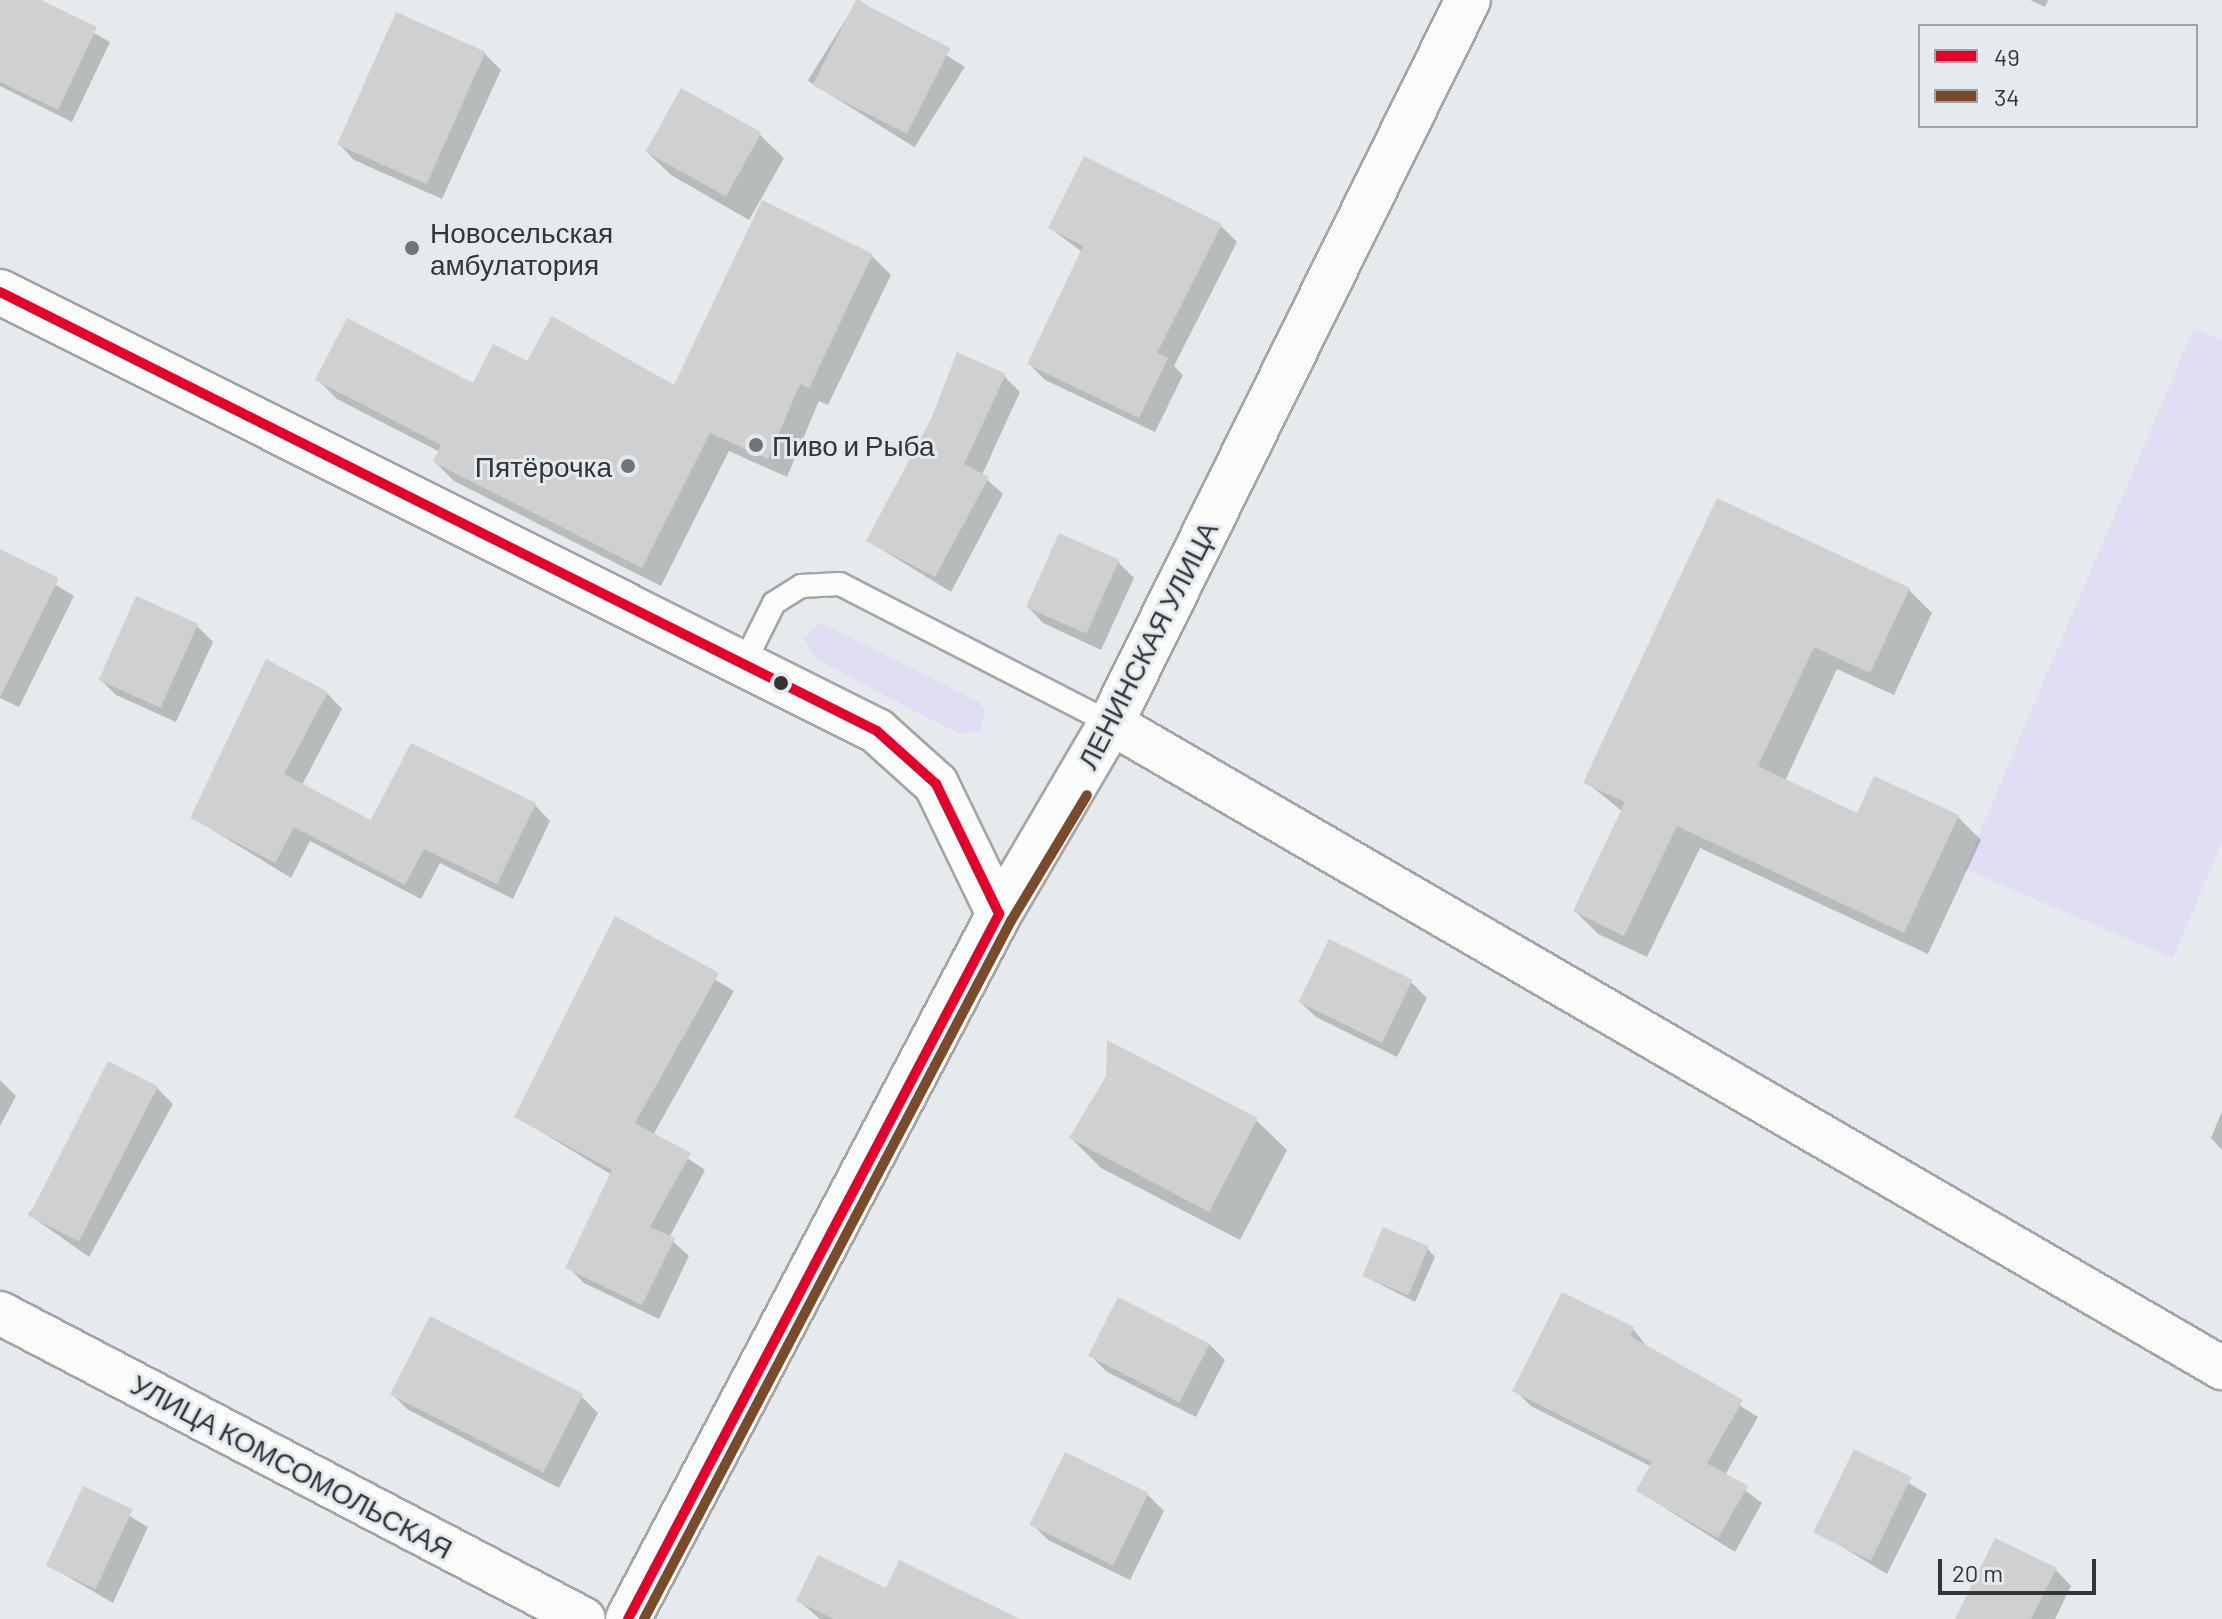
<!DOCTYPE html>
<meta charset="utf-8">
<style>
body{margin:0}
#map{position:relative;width:2222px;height:1619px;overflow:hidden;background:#e7eaec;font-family:Barlow,sans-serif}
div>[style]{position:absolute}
.green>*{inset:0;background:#dfdef5}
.shadow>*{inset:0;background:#0003;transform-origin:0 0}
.building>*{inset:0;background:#ced0d2;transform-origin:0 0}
.roads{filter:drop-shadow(2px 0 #a3a5a7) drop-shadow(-2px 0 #a3a5a7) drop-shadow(0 2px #a3a5a7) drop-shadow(0 -2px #a3a5a7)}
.lane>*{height:22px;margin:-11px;padding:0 11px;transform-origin:11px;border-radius:11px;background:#fbfcfc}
.street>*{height:42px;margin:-21px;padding:0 21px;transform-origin:21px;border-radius:21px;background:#fbfcfc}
.secondary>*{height:44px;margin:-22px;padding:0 22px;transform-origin:22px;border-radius:22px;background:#fbfcfc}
.bus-1>*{height:10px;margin:-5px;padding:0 5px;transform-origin:5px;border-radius:5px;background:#e4002b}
.bus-2>*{height:10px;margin:-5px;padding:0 5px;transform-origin:5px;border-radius:5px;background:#7a4b2a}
.dots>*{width:22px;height:22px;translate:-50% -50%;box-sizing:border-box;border:4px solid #e5eaee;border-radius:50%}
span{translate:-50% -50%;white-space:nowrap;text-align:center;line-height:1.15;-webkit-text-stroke:6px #e5eaee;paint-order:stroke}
.poi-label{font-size:28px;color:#333536}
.left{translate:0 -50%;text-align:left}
.right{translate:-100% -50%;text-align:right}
.street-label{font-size:28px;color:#333536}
.legend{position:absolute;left:1918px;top:24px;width:280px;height:104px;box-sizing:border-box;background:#e5eaee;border:2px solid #9ea2a4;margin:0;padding:10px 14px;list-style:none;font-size:24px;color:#333536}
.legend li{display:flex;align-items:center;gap:16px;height:40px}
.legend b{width:40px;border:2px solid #9ea2a4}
.scale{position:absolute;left:1938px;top:1559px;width:158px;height:36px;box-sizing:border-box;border:4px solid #333536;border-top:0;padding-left:10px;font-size:24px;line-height:28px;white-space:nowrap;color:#333536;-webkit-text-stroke:6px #e5eaee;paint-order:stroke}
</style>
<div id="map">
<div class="green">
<div style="clip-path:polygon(2194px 328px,2222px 340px,2222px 842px,2173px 958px,1964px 869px)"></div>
<div style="clip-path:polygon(820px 622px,977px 701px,985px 709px,981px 731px,959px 734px,814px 658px,804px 638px)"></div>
</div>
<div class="shadow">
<div style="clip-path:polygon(0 0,34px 0,110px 42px,72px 122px,0 86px)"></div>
<div style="left:858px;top:0;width:126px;height:95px;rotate:32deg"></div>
<div style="clip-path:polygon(2030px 0,2048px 0,2045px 7px)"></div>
<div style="clip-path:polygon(397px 14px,485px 54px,501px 70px,442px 199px,354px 160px,339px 144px)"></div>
<div style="clip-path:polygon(681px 91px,760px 135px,784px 158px,749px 220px,671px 175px,647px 152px)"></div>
<div style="clip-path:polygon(1221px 226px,1237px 242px,1174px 366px,1183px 375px,1155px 432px,1045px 380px,1029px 364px,1082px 252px,1050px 228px)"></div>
<div style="clip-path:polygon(872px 256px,891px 275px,828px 405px,819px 401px,787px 477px,729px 451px,661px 586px,454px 481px,435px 462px,440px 452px,337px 399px,318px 380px,474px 386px,528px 364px,675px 388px)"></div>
<div style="clip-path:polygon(1004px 376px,1020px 392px,982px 475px,1003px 494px,951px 592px,868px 541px)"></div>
<div style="clip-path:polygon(1718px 500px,1909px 590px,1932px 613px,1894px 695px,1837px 669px,1785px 781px,1858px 815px,1875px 778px,1958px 817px,1981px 840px,1928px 954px,1700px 848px,1647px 957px,1598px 934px,1575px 911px,1623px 812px,1586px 782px)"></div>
<div style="clip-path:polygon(0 551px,74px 596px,19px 707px,0 698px)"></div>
<div style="clip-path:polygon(1118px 562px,1134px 578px,1101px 650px,1043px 623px,1028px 607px)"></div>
<div style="clip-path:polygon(137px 598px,197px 626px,213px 642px,176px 722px,116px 695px,100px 679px)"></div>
<div style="clip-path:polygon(327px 693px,342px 709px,302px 785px,372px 822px,535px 805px,550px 821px,513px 899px,440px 863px,421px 899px,310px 841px,291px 878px,193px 818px)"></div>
<div style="clip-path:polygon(616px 919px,734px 991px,653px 1135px,705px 1170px,669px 1238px,689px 1256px,659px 1319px,584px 1283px,568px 1267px,612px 1175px,517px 1117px)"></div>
<div style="clip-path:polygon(1411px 982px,1427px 998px,1397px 1057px,1316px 1017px,1300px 1002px)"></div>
<div style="clip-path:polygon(0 1080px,16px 1096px,0 1126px)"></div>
<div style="clip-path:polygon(157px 1088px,173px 1104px,89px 1257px,28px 1214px)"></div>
<div style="clip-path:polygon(2222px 1111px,2222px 1150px,2211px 1138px)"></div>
<div style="clip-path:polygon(1256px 1120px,1287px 1150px,1240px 1240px,1101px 1168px,1071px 1138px)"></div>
<div style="clip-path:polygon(1428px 1249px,1435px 1257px,1415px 1302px,1364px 1276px)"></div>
<div style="clip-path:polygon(1562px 1294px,1633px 1329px,1648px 1348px,1758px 1417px,1725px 1475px,1762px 1503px,1735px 1552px,1638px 1491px,1652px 1467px,1531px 1406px,1515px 1390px)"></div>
<div style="clip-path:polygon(430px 1319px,582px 1397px,598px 1413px,559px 1488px,407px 1409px,391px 1393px)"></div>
<div style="clip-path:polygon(1209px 1344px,1225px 1360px,1196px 1417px,1107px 1372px,1091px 1356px)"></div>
<div style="clip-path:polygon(1855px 1451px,1927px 1494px,1887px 1574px,1816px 1531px)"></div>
<div style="clip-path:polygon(84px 1489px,148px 1527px,113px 1603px,48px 1565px)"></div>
<div style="clip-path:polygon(1148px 1495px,1164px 1511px,1130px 1580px,1048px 1540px,1032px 1524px)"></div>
<div style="clip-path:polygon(2056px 1570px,2071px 1586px,2055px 1619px,1965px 1619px)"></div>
<div style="clip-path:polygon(886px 1591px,1000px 1619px,820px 1619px,799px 1601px)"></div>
</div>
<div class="building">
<div style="clip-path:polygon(0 0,41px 0,97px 27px,58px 110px,0 82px)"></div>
<div style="left:856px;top:0;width:106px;height:96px;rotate:27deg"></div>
<div style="left:396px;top:12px;width:98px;height:145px;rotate:24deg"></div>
<div style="left:681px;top:88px;width:92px;height:73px;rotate:29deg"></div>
<div style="clip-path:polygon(1084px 156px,1222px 224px,1157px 353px,1168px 358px,1139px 418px,1027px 364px,1083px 246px,1048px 228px)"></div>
<div style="clip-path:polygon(762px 200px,873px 254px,809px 388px,800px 384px,768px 459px,710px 433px,642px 568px,433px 462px,441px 445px,315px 380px,347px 318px,473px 383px,493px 344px,527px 361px,552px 316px,674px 385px)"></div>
<div style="clip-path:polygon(957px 352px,1006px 374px,964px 464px,989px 477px,935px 577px,866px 541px,932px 417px)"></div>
<div style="clip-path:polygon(1717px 498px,1910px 588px,1870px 673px,1814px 647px,1758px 766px,1857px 813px,1874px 776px,1959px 815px,1904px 933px,1677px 826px,1624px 936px,1573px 911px,1625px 802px,1583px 783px)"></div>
<div style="left:1059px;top:533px;width:66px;height:81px;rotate:24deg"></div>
<div style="clip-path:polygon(0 549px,59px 578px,0 698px)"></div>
<div style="left:136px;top:596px;width:68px;height:92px;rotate:24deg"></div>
<div style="clip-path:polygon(266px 659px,328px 692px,284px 774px,371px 820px,411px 743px,536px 803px,497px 884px,424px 849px,405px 885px,294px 827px,275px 863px,190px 818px)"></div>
<div style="clip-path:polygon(615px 916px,719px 973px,635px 1123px,691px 1153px,650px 1227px,675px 1238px,642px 1305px,565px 1268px,612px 1170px,514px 1117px)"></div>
<div style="left:1329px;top:939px;width:93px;height:70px;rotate:26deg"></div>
<div style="clip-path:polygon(1107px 1040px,1258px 1118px,1209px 1212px,1069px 1138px,1106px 1076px)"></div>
<div style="left:108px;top:1061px;width:56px;height:174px;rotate:27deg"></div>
<div style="left:1383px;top:1227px;width:50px;height:53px;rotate:23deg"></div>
<div style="clip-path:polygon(1562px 1292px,1634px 1327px,1630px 1336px,1743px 1400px,1707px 1463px,1748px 1486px,1718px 1538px,1636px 1491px,1652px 1462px,1512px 1391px)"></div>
<div style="left:1118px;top:1297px;width:103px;height:66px;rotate:27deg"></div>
<div style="left:430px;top:1316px;width:172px;height:88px;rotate:27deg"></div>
<div style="left:1854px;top:1449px;width:64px;height:93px;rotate:26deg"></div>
<div style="left:1065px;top:1452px;width:93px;height:81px;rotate:26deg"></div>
<div style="left:83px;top:1486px;width:55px;height:88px;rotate:25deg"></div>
<div style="clip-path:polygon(1995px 1538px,2057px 1568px,2031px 1619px,1955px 1619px)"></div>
<div style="clip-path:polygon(818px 1555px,886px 1588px,899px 1560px,1020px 1619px,834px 1619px,796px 1601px)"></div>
</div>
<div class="roads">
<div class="lane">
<div style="left:743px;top:665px;width:69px;rotate:-63.4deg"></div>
<div style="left:774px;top:603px;width:32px;rotate:-32deg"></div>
<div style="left:801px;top:586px;width:39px;rotate:-3deg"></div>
<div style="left:840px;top:584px;width:305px;rotate:27.2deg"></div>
</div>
<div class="street">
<div style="left:1111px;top:723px;width:1285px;rotate:30.14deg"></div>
<div style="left:0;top:1313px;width:659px;rotate:27.65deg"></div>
</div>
<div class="secondary">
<div style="left:0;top:292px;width:981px;rotate:26.59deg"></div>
<div style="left:877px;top:731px;width:79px;rotate:41.9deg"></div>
<div style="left:936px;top:784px;width:144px;rotate:64.1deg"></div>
<div style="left:628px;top:1619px;width:797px;rotate:-62.24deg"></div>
<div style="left:999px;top:914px;width:221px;rotate:-59.6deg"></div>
<div style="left:1111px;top:723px;width:806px;rotate:-63.72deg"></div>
</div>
</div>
<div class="bus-1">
<div style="left:0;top:292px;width:981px;rotate:26.59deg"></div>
<div style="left:877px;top:731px;width:79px;rotate:41.9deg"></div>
<div style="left:936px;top:784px;width:144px;rotate:64.1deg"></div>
<div style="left:628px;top:1619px;width:797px;rotate:-62.24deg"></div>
</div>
<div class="bus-2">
<div style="left:644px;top:1619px;width:789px;rotate:-62.27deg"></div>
<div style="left:1011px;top:921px;width:147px;rotate:-58.9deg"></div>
</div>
<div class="dots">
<div style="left:412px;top:248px;background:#727476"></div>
<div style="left:756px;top:445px;background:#727476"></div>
<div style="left:628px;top:466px;background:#727476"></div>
<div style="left:781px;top:683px;background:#333536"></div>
</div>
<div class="poi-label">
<span class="left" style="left:430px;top:248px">Новосельская<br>амбулатория</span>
<span class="left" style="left:772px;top:445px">Пиво и Рыба</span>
<span class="right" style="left:612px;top:466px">Пятёрочка</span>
</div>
<div class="street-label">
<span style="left:1147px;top:645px;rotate:-63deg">ЛЕНИНСКАЯ УЛИЦА</span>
<span style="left:292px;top:1466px;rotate:28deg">УЛИЦА КОМСОМОЛЬСКАЯ</span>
</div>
<ul class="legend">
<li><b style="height:10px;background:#e4002b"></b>49</li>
<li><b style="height:10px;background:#7a4b2a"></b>34</li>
</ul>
<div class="scale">20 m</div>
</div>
